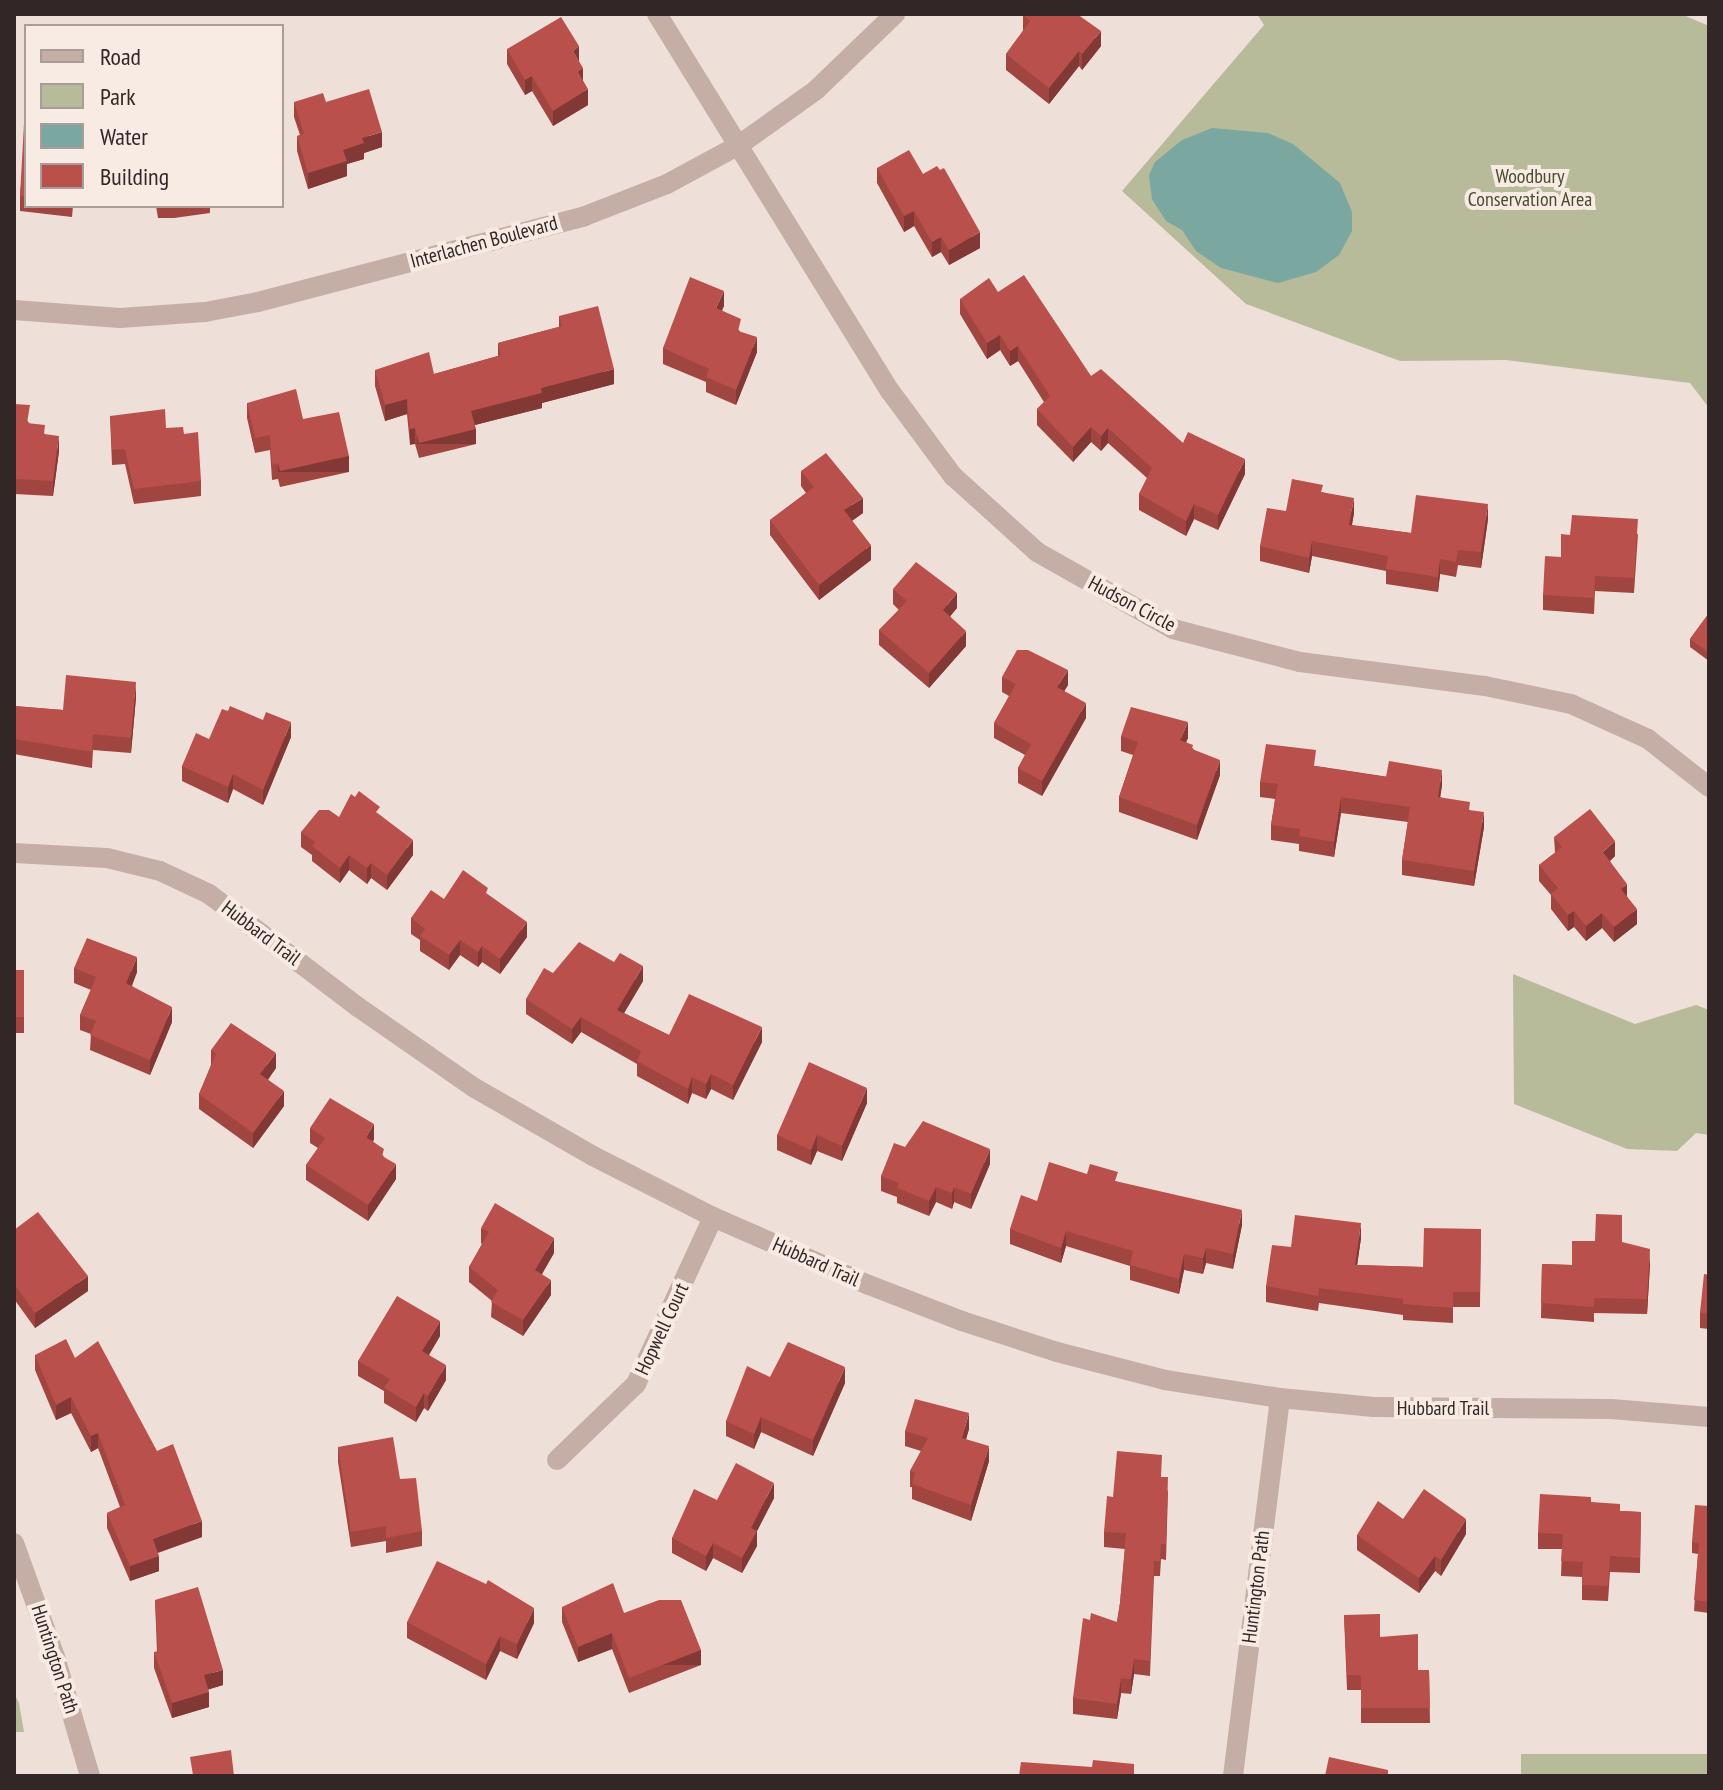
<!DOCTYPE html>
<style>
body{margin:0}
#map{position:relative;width:1723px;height:1790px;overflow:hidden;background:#eee0d8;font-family:"PT Sans Narrow",sans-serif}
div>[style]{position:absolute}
.green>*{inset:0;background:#b7bb9a;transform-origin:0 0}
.water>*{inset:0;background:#7aa8a1}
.minor>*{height:20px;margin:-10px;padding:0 10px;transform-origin:10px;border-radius:10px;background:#c5aea6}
.wall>*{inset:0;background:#a04540;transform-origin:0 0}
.shaded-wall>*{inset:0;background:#823834;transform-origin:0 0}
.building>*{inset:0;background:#ba504b;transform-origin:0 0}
span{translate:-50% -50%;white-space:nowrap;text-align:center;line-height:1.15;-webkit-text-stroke:8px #f7ebe4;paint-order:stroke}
.park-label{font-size:20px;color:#484d2c}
.street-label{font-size:20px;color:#322726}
.frame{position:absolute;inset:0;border:16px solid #322726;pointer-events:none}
.legend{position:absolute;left:24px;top:24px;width:260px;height:184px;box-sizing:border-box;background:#f7ebe4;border:2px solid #a89d98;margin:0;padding:10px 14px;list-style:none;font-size:24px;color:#322726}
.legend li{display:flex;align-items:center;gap:16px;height:40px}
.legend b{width:40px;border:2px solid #a89d98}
</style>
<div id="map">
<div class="green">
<div style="clip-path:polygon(1257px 14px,1681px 14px,1709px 26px,1709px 408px,1690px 383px,1506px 360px,1400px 361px,1246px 304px,1122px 191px,1264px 25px)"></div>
<div style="clip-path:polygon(1513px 974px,1635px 1024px,1696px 1005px,1709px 1010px,1709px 1135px,1696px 1133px,1677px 1151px,1627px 1149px,1514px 1104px)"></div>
<div style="clip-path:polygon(15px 1695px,19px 1703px,24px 1732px,14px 1732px)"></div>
<div style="left:1521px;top:1754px;width:188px;height:22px"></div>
</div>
<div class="water">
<div style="clip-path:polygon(1212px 128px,1268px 133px,1293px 144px,1340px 183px,1352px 212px,1352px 231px,1339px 255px,1316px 272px,1278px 283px,1221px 268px,1196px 251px,1182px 230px,1166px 221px,1152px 199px,1149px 175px,1155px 162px,1182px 140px)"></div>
</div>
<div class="minor">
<div style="left:657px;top:14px;width:443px;rotate:58.3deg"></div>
<div style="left:890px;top:391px;width:106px;rotate:53.5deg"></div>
<div style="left:953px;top:476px;width:113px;rotate:42.1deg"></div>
<div style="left:1037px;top:552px;width:156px;rotate:29.5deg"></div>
<div style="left:1173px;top:629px;width:131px;rotate:14.6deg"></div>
<div style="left:1300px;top:662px;width:187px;rotate:7.4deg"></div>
<div style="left:1485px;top:686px;width:88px;rotate:11.8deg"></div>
<div style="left:1571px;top:704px;width:85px;rotate:24.4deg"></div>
<div style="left:1648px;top:739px;width:78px;rotate:38.2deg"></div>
<div style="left:14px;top:310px;width:106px;rotate:4.3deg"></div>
<div style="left:120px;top:318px;width:85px;rotate:-4deg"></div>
<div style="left:205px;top:312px;width:54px;rotate:-10.7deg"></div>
<div style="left:258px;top:302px;width:338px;rotate:-14.7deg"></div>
<div style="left:585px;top:216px;width:88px;rotate:-21.3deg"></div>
<div style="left:667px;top:184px;width:82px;rotate:-28.4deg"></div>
<div style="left:739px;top:145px;width:95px;rotate:-35.5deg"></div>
<div style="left:816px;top:90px;width:110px;rotate:-43.9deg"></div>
<div style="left:14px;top:853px;width:93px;rotate:3.1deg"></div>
<div style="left:107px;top:858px;width:55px;rotate:13.8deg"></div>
<div style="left:160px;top:871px;width:54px;rotate:25.1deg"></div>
<div style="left:209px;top:894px;width:187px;rotate:37.2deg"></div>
<div style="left:358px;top:1007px;width:140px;rotate:34.8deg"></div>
<div style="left:473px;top:1087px;width:138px;rotate:29.9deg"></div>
<div style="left:593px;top:1156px;width:135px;rotate:26.9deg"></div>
<div style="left:713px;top:1217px;width:170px;rotate:23.6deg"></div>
<div style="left:869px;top:1285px;width:100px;rotate:21.2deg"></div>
<div style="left:962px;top:1321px;width:100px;rotate:18.1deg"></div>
<div style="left:1057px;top:1352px;width:112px;rotate:14.5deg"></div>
<div style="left:1165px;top:1380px;width:116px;rotate:8.9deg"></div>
<div style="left:1280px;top:1398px;width:94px;rotate:5.5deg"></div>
<div style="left:1374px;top:1407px;width:237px;rotate:0.5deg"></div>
<div style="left:1611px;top:1409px;width:98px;rotate:4.7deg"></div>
<div style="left:557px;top:1460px;width:110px;rotate:-43.9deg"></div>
<div style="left:636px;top:1384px;width:184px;rotate:-65.2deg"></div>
<div style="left:14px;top:1543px;width:121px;rotate:70.2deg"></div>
<div style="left:55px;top:1657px;width:124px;rotate:73.6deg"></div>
<div style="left:1233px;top:1776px;width:381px;rotate:-82.9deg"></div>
</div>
<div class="wall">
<div style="clip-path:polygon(1023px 15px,1078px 15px,1101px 46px,1082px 70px,1079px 66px,1049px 104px,1006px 70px,1006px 54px,1023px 31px)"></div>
<div style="clip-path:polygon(507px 49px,579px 61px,588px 105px,553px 126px,532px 91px,525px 95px,507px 64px)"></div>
<div style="clip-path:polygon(294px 102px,326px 102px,382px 147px,364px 153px,364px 159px,347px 164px,347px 176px,308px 189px,297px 151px,297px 136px,300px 135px,294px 117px)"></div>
<div style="clip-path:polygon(26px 124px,26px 206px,73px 206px,72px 217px,20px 211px,20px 196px)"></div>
<div style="clip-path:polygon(877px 168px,923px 174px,980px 248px,949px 265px,941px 252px,932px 257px,914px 226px,904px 232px,877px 183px)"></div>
<div style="clip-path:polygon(156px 206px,220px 206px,210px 208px,210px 213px,174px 218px,158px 218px)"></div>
<div style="clip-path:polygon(998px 292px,1091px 376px,1183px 443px,1245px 474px,1218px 530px,1194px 519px,1186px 536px,1139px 510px,1139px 494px,1147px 478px,1108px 443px,1101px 451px,1091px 442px,1073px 462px,1037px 425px,1037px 409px,1044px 402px,1018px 361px,1010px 366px,1000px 350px,987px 359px,960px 314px,960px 299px)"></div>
<div style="clip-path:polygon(724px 306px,722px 310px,757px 352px,736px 405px,706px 392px,706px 382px,663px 364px,663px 348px)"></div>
<div style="clip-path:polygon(559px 316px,614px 384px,542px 403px,542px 408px,475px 425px,476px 444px,419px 458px,415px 444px,410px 445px,407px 414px,385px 421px,375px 386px,375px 370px,434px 374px,498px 356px,498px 343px,559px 327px)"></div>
<div style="clip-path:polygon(247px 403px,303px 419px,349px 472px,280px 487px,278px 479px,272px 480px,270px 450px,255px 453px,247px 418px)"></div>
<div style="clip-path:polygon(14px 404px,29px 423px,45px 434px,59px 451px,53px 496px,14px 494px)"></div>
<div style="clip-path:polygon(110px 416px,184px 434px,201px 481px,201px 496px,134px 504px,125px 464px,112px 465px)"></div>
<div style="clip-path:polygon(801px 471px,863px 513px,852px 521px,871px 560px,819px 600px,770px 535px,770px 520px,806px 493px,801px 486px)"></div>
<div style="clip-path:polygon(1323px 492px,1354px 513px,1352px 525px,1411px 533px,1488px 519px,1481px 568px,1458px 565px,1456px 577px,1440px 574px,1438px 592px,1386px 584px,1386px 571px,1312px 556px,1309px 573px,1260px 561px,1260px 546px,1286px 511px)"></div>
<div style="clip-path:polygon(1638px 534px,1634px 593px,1595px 591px,1594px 614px,1543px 610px,1543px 595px,1561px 557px)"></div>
<div style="clip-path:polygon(893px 589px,957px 608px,950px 616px,966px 646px,929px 688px,879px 645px,879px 630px,899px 610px,893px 604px)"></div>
<div style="clip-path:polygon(1709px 613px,1709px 661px,1690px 647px,1690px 639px)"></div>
<div style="clip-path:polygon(1002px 677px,1068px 685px,1064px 691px,1086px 718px,1042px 796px,1018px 783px,1018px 768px,1025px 755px,994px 738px,994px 723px,1009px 696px,1002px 692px)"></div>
<div style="clip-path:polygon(136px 697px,131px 753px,93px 750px,92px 768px,14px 754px,14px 706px,63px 710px)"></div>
<div style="clip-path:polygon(1121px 736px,1188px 738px,1186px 742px,1220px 775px,1197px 840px,1119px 812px,1119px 797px,1133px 755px,1121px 751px)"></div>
<div style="clip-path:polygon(291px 737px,263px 805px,233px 789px,228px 803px,182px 781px,182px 766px,209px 739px)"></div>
<div style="clip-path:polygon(1316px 766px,1442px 785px,1440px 797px,1470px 810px,1484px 827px,1474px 886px,1402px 875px,1402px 860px,1408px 822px,1341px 813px,1334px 857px,1299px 851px,1299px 844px,1271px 840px,1271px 825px,1275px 799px,1260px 797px,1260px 782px)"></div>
<div style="clip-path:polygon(380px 815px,413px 855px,387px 890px,371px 878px,367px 884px,349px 870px,340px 883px,312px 861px,312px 855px,301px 847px,301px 832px,339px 817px)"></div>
<div style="clip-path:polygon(1554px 837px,1615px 856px,1610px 861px,1627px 896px,1637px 924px,1614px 942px,1602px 928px,1586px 941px,1574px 927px,1568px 931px,1551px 909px,1551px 895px,1539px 881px,1539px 865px,1555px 853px)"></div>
<div style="clip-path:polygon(488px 895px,527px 937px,500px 974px,482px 962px,478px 967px,460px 955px,449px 970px,420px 951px,420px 940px,411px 934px,411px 918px,444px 899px)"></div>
<div style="clip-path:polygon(74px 968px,137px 972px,132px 986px,172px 1022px,150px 1075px,90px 1050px,91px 1034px,80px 1030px,80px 1015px,91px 990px,74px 983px)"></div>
<div style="left:14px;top:970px;width:10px;height:63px"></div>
<div style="clip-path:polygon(553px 973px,643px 981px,624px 1013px,669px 1035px,762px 1042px,733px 1100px,711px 1089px,706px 1099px,692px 1093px,688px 1104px,637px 1076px,637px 1064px,581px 1032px,572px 1044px,526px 1014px,526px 999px)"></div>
<div style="clip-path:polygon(211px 1050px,276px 1068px,268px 1080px,284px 1106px,253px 1148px,199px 1109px,199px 1094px,211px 1065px)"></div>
<div style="clip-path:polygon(867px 1103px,842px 1161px,817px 1151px,811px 1165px,777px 1150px,777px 1135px)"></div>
<div style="clip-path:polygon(310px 1128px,374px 1139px,373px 1142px,384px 1157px,396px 1179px,368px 1221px,306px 1180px,306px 1165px,318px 1148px,310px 1143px)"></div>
<div style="clip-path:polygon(905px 1147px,990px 1164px,971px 1209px,954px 1202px,952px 1209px,936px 1202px,929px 1216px,897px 1203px,897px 1197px,881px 1191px,881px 1176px)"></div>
<div style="clip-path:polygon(1087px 1174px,1118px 1182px,1242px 1225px,1233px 1269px,1206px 1263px,1203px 1274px,1184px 1270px,1179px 1294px,1130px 1280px,1130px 1266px,1066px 1246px,1061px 1263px,1010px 1244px,1010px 1229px,1037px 1201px)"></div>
<div style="clip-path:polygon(481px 1228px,554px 1253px,542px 1274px,551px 1295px,523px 1336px,491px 1317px,492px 1301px,469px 1282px,469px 1267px,482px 1244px,481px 1243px)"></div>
<div style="clip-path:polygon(1481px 1229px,1480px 1307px,1453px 1307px,1453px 1323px,1403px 1320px,1403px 1315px,1319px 1303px,1318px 1311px,1266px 1302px,1266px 1286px,1291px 1247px,1361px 1238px,1357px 1265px,1423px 1267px)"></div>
<div style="clip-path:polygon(14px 1230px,88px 1291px,35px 1328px,14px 1299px)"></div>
<div style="clip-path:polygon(1622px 1242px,1650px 1264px,1647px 1314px,1594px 1313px,1594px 1322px,1541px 1318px,1542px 1264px,1572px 1265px)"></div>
<div style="clip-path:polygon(1709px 1275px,1709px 1329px,1700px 1328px,1700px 1313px)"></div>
<div style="clip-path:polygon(440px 1336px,429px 1355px,446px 1380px,428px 1411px,424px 1408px,416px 1422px,384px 1403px,384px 1391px,358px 1376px,358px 1361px)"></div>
<div style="clip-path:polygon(35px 1355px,75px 1358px,202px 1537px,158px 1553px,159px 1571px,130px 1581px,107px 1528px,107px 1513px,120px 1507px,98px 1448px,91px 1452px,71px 1413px,56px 1420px,35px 1370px)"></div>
<div style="clip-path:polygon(770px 1377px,845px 1383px,813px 1456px,761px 1432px,754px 1449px,726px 1436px,726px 1421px)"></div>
<div style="clip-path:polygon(969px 1429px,966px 1439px,989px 1461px,971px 1521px,912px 1499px,912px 1487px,910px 1487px,910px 1471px,921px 1451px,905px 1446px,905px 1431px)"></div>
<div style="clip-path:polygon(338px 1447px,400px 1479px,422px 1531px,422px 1546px,386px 1553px,386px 1541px,351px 1547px,338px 1462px)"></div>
<div style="clip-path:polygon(1162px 1477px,1168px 1492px,1166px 1560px,1161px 1559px,1160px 1576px,1154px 1576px,1150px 1676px,1134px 1674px,1131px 1694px,1121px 1693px,1117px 1719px,1073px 1714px,1073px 1698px,1117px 1622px,1120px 1603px,1125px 1549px,1104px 1547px,1104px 1532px,1113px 1497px)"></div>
<div style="clip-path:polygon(774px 1498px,757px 1531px,757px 1546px,742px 1573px,713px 1558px,706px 1571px,672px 1553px,672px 1538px,717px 1500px)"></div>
<div style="clip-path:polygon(1591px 1502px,1620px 1511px,1641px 1512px,1640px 1573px,1610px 1572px,1608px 1601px,1582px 1600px,1582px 1577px,1561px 1576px,1562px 1549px,1538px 1549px,1538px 1533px)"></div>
<div style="clip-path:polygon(1709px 1506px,1709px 1613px,1694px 1611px,1698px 1554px,1692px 1553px,1692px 1542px)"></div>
<div style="clip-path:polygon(1403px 1519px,1466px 1534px,1441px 1576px,1435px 1571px,1419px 1593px,1357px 1550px,1357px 1535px)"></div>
<div style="clip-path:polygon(155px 1600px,223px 1685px,208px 1689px,209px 1707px,172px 1718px,154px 1668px,154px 1652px,157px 1652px)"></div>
<div style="clip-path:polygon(562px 1607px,624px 1613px,701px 1665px,629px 1693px,612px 1649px,578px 1662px,562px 1622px)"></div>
<div style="clip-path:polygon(1344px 1615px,1380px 1637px,1418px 1670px,1429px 1670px,1430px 1723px,1361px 1723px,1361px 1690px,1347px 1690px)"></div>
<div style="clip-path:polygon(407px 1622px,534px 1623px,517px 1659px,500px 1651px,486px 1680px,407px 1638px)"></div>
</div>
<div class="shaded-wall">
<div style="clip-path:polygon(1101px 31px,1101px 46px,1082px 70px,1082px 54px)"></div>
<div style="clip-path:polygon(579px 46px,579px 62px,573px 51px)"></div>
<div style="clip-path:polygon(1079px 51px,1079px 66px,1049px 104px,1049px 88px)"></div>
<div style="clip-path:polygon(583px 68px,583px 83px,578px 72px)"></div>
<div style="clip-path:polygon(532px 76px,532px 91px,525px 95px,525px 80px)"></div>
<div style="clip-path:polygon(588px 89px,588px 105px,553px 126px,553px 111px)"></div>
<div style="clip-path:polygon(382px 132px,382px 147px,364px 153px,364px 159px,347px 164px,347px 176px,308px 189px,308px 173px,362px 138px)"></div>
<div style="clip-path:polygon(914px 211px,914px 226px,904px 232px,904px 216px)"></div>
<div style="clip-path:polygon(980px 232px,980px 248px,949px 265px,949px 250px)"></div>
<div style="clip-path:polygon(941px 237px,941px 252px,932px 257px,932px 242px)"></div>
<div style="clip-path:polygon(724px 291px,724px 306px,716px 323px,716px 308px)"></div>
<div style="clip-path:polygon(1000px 335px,1000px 350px,987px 359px,987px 343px)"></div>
<div style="clip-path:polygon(757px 337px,757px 352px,736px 405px,736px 390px)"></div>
<div style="clip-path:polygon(1018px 346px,1018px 361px,1010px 366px,1010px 351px)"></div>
<div style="clip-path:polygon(614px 369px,614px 384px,542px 403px,542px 408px,471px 426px,471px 411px,541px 388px)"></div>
<div style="clip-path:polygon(407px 399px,407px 414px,385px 421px,385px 405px)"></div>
<div style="clip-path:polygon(1091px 427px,1091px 442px,1073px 462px,1073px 447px)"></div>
<div style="left:415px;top:428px;width:16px;height:5px;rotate:90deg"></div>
<div style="clip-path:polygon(1108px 428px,1108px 443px,1101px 451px,1101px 436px)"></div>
<div style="left:476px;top:429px;width:15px;height:59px;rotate:90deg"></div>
<div style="clip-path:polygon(59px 436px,59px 451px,53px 496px,53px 481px)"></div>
<div style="left:349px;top:456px;width:16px;height:71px;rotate:90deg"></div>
<div style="clip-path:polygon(1245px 459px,1245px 474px,1218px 530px,1218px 515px)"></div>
<div style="clip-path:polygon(863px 498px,863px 513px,844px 526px,844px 510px)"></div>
<div style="clip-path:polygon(1354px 498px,1354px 513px,1349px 540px,1349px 525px)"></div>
<div style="clip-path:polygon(1194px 504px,1194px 519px,1186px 536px,1186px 521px)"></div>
<div style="clip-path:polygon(1488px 504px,1488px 519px,1481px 568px,1481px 552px)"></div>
<div style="clip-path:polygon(1312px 541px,1312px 556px,1309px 573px,1309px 558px)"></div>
<div style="clip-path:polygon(871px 545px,871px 560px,819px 600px,819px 585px)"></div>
<div style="clip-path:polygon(1440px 559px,1440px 574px,1438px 592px,1438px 577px)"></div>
<div style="clip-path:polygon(957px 593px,957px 608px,943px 625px,943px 610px)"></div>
<div style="clip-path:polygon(966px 631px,966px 646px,929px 688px,929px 673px)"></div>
<div style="clip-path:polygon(1068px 670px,1068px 685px,1057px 703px,1057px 687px)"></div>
<div style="clip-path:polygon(136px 682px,136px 697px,131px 753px,131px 738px)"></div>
<div style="clip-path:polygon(1086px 703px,1086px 718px,1042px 796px,1042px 781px)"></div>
<div style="clip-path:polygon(291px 722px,291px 737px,263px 805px,263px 790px)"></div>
<div style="clip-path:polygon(1188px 722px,1188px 738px,1180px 755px,1180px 740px)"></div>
<div style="clip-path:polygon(1220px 760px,1220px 775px,1197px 840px,1197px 825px)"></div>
<div style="clip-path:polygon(1442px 770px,1442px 785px,1438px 812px,1438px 797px)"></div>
<div style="clip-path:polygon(233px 774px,233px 789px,228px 803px,228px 787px)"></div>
<div style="clip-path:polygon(1341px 797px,1341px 813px,1334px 857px,1334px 842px)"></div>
<div style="clip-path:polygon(1484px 812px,1484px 827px,1474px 886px,1474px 871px)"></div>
<div style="clip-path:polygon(413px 840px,413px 855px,387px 890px,387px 875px)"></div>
<div style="clip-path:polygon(1615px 841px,1615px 856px,1603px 867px,1603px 852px)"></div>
<div style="clip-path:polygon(349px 855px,349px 870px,340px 883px,340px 868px)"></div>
<div style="clip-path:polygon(371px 863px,371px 878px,367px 884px,367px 868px)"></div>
<div style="clip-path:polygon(1627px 884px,1627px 899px,1621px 889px)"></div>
<div style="clip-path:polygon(1637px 909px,1637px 924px,1614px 942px,1614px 927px)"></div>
<div style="clip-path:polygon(1574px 911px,1574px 927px,1568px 931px,1568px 915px)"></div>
<div style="clip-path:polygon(1602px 913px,1602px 928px,1586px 941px,1586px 926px)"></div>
<div style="clip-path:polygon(527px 922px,527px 937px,500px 974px,500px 959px)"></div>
<div style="clip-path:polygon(460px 940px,460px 955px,449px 970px,449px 955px)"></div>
<div style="clip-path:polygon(482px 946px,482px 962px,478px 967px,478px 952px)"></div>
<div style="clip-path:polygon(137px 957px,137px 972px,126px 999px,126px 983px)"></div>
<div style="clip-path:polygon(643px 966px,643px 981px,617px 1025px,617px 1010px)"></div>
<div style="clip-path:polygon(172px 1007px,172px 1022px,150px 1075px,150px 1060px)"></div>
<div style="clip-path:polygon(581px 1017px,581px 1032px,572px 1044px,572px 1029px)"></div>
<div style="clip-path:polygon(762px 1027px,762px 1042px,733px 1100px,733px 1085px)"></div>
<div style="clip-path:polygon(276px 1053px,276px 1068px,260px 1089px,260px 1074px)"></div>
<div style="clip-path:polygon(711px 1074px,711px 1089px,706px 1099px,706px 1084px)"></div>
<div style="clip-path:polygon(692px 1077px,692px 1093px,688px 1104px,688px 1089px)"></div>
<div style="clip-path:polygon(867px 1088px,867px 1103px,842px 1161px,842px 1146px)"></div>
<div style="clip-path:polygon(284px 1091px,284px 1106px,253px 1148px,253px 1133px)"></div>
<div style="clip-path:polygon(374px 1124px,374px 1139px,366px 1152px,366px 1137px)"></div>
<div style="clip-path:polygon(817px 1135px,817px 1151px,811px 1165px,811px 1150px)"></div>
<div style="clip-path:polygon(990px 1149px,990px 1164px,971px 1209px,971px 1194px)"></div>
<div style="clip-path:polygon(396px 1164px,396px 1179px,368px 1221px,368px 1205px)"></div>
<div style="clip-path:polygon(936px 1187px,936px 1202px,929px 1216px,929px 1201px)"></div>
<div style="clip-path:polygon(954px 1187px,954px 1202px,952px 1209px,952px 1193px)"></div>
<div style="clip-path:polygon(1242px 1210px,1242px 1225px,1233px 1269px,1233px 1254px)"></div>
<div style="clip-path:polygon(1361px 1223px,1361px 1238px,1355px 1280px,1355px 1265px)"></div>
<div style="clip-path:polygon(1066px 1231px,1066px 1246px,1061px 1263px,1061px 1248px)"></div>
<div style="clip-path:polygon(554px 1238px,554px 1253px,535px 1286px,535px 1270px)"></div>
<div style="clip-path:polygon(1206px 1248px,1206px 1263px,1203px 1274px,1203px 1258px)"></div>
<div style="clip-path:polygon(1650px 1249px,1650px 1264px,1647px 1314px,1647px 1299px)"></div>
<div style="clip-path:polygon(1184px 1254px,1184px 1270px,1179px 1294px,1179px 1279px)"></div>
<div style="clip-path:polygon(88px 1276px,88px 1291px,35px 1328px,35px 1313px)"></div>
<div style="clip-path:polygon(551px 1280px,551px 1295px,523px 1336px,523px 1320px)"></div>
<div style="clip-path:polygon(440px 1321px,440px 1336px,422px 1366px,422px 1351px)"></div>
<div style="clip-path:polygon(446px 1365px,446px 1380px,428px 1411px,428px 1396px)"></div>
<div style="clip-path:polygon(845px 1367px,845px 1383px,813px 1456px,813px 1440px)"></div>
<div style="clip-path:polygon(424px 1393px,424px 1408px,416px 1422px,416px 1407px)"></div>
<div style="clip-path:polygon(71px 1397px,71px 1413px,56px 1420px,56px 1405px)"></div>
<div style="clip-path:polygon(969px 1413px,969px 1429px,962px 1453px,962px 1438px)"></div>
<div style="clip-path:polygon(761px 1417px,761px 1432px,754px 1449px,754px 1434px)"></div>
<div style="clip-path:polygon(98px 1433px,98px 1448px,91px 1452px,91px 1436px)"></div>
<div style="clip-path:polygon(989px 1446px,989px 1461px,971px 1521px,971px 1505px)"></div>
<div style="clip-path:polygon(774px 1483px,774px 1498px,757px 1531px,757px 1546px,742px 1573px,742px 1558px,751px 1528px)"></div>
<div style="clip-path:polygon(1466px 1519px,1466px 1534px,1441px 1576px,1441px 1560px)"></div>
<div style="clip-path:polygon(202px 1521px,202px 1537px,153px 1554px,153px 1539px)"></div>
<div style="clip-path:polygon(713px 1543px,713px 1558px,706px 1571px,706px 1556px)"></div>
<div style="clip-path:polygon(159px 1556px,159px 1571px,130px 1581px,130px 1566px)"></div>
<div style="clip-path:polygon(1435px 1556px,1435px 1571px,1419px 1593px,1419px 1578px)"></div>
<div style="clip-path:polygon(534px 1608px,534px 1623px,517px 1659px,517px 1644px)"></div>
<div style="clip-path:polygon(612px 1633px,612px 1649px,578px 1662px,578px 1647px)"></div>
<div style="clip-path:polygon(500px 1636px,500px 1651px,486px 1680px,486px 1664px)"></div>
<div style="left:701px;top:1650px;width:15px;height:77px;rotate:90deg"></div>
<div style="clip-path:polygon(1134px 1659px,1134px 1674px,1131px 1694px,1131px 1679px)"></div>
<div style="clip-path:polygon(223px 1670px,223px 1685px,204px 1691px,204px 1675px)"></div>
<div style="clip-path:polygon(1121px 1678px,1121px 1693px,1117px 1719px,1117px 1704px)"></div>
<div style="clip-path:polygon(209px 1692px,209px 1707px,172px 1718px,172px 1703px)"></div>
</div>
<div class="building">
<div style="clip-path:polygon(1024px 14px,1077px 14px,1101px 31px,1082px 54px,1079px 51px,1049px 88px,1006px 54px,1030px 21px,1023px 15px)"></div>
<div style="clip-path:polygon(561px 17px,579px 46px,573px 51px,583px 68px,578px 72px,588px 89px,553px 111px,532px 76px,525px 80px,507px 49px)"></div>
<div style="clip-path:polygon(369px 89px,382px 132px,362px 138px,364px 143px,343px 150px,347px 161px,308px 173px,297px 136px,304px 134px,294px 102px,323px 93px,326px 102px)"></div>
<div style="clip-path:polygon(24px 124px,26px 124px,26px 197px,20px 196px)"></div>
<div style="clip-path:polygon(909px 150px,923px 174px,937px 166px,940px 170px,944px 168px,980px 232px,949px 250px,941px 237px,932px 242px,914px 211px,904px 216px,877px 168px)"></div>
<div style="clip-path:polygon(1024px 275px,1091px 376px,1101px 369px,1183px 443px,1188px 432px,1245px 459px,1218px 515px,1194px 504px,1186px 521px,1139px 494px,1152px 468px,1108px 428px,1101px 436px,1091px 427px,1073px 447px,1037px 409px,1050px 396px,1018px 346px,1010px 351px,1000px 335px,987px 343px,960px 299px,989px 278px,998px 292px)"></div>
<div style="clip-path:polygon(690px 277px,724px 291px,716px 308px,741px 319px,738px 331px,757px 337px,736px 390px,706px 377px,709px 369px,663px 348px)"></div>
<div style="clip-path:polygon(598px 306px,614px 369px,541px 388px,542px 393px,471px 411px,476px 429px,419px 443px,415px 428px,410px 429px,407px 399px,385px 405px,375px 370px,429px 352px,434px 374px,501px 355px,498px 343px,562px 326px,559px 316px)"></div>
<div style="clip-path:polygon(296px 389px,303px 419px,339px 412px,349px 456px,280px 471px,278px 463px,272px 465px,270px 435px,255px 438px,247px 403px)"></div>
<div style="clip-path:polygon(14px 404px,30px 405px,27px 423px,45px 425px,44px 434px,59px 436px,53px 481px,14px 479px)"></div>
<div style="clip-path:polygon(165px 409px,166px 428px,183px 427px,184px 434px,198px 432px,201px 481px,134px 489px,125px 449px,112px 450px,110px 416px)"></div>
<div style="clip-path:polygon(826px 453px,863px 498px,844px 510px,871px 545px,819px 585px,770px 520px,814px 487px,801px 471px)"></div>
<div style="clip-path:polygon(1292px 479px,1323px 485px,1321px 492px,1354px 498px,1349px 525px,1411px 533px,1416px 495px,1488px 504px,1481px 552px,1458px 550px,1456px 562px,1440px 559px,1438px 577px,1386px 569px,1388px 556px,1312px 541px,1309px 558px,1260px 546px,1267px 508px,1286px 511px)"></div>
<div style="clip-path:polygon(1572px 515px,1638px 519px,1634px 578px,1595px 576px,1594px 598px,1543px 595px,1545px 556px,1561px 557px,1561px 534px,1570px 535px)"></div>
<div style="clip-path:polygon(916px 562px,957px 593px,943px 610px,966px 631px,929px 673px,879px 630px,907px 601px,893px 589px)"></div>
<div style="clip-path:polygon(1709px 613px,1709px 653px,1690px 639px)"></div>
<div style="clip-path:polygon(1017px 650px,1028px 650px,1068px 670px,1057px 687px,1086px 703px,1042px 781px,1018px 768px,1031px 744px,994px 723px,1016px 684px,1002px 677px)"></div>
<div style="clip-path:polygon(66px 675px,136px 682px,131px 738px,93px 734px,92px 752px,14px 739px,14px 706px,63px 710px)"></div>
<div style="clip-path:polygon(230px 706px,263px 720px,266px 712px,291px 722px,263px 790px,233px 774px,228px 787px,182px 766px,196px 733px,209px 739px,222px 709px,228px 711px)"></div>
<div style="clip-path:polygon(1131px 707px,1188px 722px,1180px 740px,1193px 745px,1192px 749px,1220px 760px,1197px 825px,1119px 797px,1138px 742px,1121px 736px)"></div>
<div style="clip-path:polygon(1266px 744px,1316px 750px,1314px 766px,1386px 777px,1389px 761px,1442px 770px,1438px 797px,1470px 802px,1469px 810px,1484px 812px,1474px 871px,1402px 860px,1410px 807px,1341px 797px,1334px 842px,1299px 836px,1300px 829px,1271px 825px,1278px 784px,1260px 782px)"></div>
<div style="clip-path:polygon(359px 791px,380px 807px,376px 812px,413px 840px,387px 875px,371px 863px,367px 868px,349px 855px,340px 868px,312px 846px,315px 842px,301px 832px,319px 810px,329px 810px,339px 817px,351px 794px,355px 797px)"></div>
<div style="clip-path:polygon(1590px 809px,1615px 841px,1603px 852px,1627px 884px,1621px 889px,1637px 909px,1614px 927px,1602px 913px,1586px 926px,1574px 911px,1568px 915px,1551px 894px,1558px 888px,1539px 865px,1562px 847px,1554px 837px)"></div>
<div style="clip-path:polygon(463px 870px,488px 888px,486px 893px,527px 922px,500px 959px,482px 946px,478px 952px,460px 940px,449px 955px,420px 936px,425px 929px,411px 918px,431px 890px,444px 899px)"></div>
<div style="clip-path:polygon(87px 938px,137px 957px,126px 983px,172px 1007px,150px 1060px,90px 1035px,96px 1021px,80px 1015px,96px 977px,74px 968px)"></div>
<div style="clip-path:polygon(579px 942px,614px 962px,620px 953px,643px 966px,617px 1010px,669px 1035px,689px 994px,762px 1027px,733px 1085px,711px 1074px,706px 1084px,692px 1077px,688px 1089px,637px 1061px,641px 1051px,581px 1017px,572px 1029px,526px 999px,544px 968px,553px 973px)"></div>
<div style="left:14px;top:970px;width:10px;height:47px"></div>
<div style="clip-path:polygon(231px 1023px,276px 1053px,260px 1074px,284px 1091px,253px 1133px,199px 1094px,216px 1054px,211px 1050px)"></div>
<div style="clip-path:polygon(809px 1062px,867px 1088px,842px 1146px,817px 1135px,811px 1150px,777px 1135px)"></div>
<div style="clip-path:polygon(330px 1098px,374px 1124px,366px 1137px,384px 1149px,382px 1156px,396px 1164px,368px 1205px,306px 1165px,325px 1138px,310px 1128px)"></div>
<div style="clip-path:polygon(923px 1121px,990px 1149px,971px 1194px,954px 1187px,952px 1193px,936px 1187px,929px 1201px,897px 1188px,899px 1183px,881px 1176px,894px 1143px,905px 1147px)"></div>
<div style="clip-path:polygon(1049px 1162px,1087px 1174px,1090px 1164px,1118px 1172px,1115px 1181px,1242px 1210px,1233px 1254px,1206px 1248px,1203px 1258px,1184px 1254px,1179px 1279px,1130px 1265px,1133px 1251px,1066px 1231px,1061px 1248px,1010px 1229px,1021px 1195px,1037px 1201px)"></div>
<div style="clip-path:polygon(495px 1203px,554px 1238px,535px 1270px,551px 1280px,523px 1320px,491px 1302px,498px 1290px,469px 1267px,489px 1232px,481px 1228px)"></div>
<div style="clip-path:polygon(38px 1212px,88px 1276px,35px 1313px,14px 1284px,14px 1230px)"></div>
<div style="clip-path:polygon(1596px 1214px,1622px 1215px,1622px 1242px,1650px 1249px,1647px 1299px,1594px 1298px,1594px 1307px,1541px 1303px,1542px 1264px,1572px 1265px,1572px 1241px,1595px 1241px)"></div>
<div style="clip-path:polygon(1295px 1215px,1361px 1223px,1355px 1265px,1423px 1267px,1424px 1228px,1481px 1229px,1480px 1292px,1453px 1292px,1453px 1308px,1403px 1304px,1403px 1299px,1319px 1288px,1318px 1296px,1266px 1286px,1272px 1245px,1291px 1247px)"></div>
<div style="clip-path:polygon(1704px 1274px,1709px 1275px,1709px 1314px,1700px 1313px)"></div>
<div style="clip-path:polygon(397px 1296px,440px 1321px,422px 1351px,446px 1365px,428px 1396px,424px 1393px,416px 1407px,384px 1388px,390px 1379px,358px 1361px)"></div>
<div style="clip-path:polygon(66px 1339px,75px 1358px,98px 1341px,157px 1451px,173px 1444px,202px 1521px,153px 1539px,159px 1556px,130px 1566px,107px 1513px,125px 1505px,98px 1433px,91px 1436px,71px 1397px,56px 1405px,35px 1355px)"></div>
<div style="clip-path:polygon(788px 1342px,845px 1367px,813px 1440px,761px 1417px,754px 1434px,726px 1421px,747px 1366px,770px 1377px)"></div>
<div style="clip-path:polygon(915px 1399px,969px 1413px,962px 1438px,989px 1446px,971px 1505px,912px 1484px,915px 1473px,910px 1471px,928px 1438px,905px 1431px)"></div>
<div style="clip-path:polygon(393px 1437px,400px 1479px,416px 1478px,422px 1531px,386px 1538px,386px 1526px,351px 1532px,338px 1447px)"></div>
<div style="clip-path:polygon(1117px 1451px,1162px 1455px,1161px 1477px,1168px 1477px,1166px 1544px,1161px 1544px,1160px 1561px,1154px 1561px,1150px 1661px,1134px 1659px,1131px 1679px,1121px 1678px,1117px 1704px,1073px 1698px,1083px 1618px,1090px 1620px,1091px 1613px,1117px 1622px,1120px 1603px,1126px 1533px,1104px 1532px,1107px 1496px,1113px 1497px)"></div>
<div style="clip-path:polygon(736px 1463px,774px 1483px,751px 1528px,757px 1531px,742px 1558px,713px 1543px,706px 1556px,672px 1538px,694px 1489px,717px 1500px)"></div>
<div style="clip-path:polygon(1424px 1489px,1466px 1519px,1441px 1560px,1435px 1556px,1419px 1578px,1357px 1535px,1378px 1501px,1403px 1519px)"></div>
<div style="clip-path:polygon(1540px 1494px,1591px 1497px,1591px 1502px,1620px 1504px,1620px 1511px,1641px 1512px,1640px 1558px,1610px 1556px,1608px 1586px,1582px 1585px,1583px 1562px,1561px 1561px,1563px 1534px,1538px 1533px)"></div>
<div style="clip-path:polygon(1695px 1505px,1709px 1506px,1709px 1602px,1694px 1600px,1699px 1543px,1692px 1542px)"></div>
<div style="clip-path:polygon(437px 1561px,486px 1584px,488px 1580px,534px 1608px,517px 1644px,500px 1636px,486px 1664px,407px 1622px)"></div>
<div style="clip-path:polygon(613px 1583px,624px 1613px,659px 1600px,681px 1600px,701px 1650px,629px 1678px,612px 1633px,578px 1647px,562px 1607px)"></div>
<div style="clip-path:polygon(198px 1587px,223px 1670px,204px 1675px,209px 1692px,172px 1703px,154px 1652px,158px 1651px,155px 1600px)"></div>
<div style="clip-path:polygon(1380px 1614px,1380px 1637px,1418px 1634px,1418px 1670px,1429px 1670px,1430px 1708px,1361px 1708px,1361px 1675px,1347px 1675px,1344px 1615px)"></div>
<div style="clip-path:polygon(231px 1750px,234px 1776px,188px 1776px,193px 1775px,190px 1757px)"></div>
<div style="clip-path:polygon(1329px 1757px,1388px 1770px,1388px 1776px,1325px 1776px)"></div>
<div style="clip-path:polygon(1093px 1760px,1134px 1764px,1134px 1776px,1019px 1776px,1021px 1762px,1092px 1767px)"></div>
</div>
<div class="park-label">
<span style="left:1530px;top:188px">Woodbury<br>Conservation Area</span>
</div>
<div class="street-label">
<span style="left:484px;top:242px;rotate:-15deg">Interlachen Boulevard</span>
<span style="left:1132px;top:604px;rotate:28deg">Hudson Circle</span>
<span style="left:261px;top:933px;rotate:37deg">Hubbard Trail</span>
<span style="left:816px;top:1262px;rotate:24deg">Hubbard Trail</span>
<span style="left:662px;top:1329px;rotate:-65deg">Hopwell Court</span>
<span style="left:1443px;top:1408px">Hubbard Trail</span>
<span style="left:1256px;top:1587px;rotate:-83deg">Huntington Path</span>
<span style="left:55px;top:1659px;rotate:72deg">Huntington Path</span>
</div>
<div class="frame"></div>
<ul class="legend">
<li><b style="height:10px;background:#c5aea6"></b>Road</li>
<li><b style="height:22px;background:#b7bb9a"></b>Park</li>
<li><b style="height:22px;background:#7aa8a1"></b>Water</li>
<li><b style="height:22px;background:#ba504b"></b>Building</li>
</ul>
</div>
